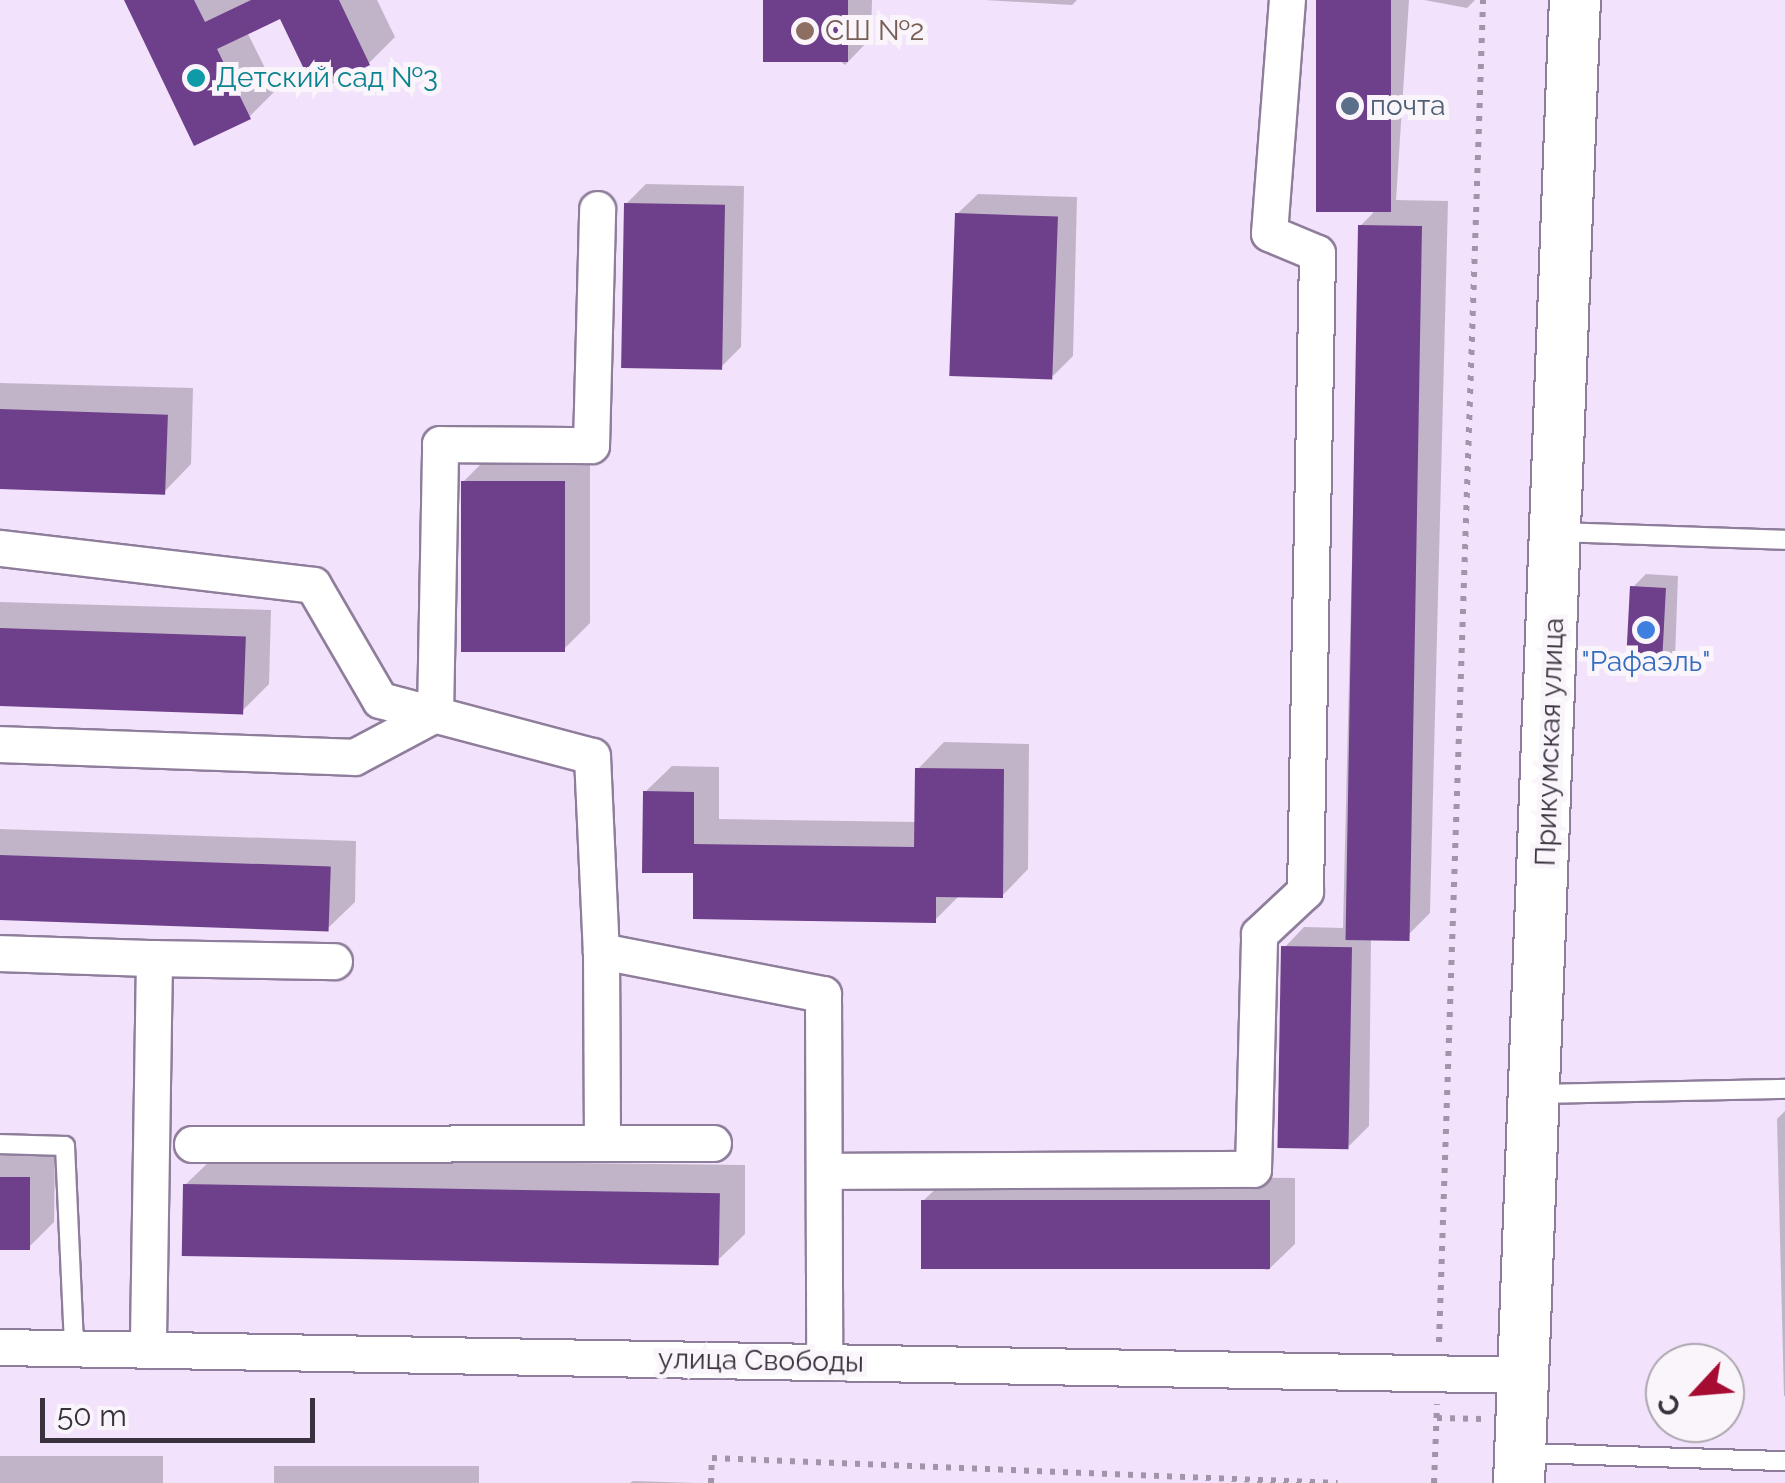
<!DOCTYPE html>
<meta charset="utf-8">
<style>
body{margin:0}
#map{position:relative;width:1785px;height:1483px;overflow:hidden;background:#f2e2fc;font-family:Raleway,sans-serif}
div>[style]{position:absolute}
.shadow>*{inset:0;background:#0003;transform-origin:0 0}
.building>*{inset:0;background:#6e3f8a;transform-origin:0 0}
.path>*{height:6px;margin-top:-3px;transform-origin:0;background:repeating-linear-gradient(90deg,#a195a9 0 5px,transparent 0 13px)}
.roads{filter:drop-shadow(2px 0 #8f7e9b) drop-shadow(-2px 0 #8f7e9b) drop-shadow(0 2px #8f7e9b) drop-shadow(0 -2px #8f7e9b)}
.lane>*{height:18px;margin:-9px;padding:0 9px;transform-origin:9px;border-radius:9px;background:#fff}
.street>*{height:35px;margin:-17.5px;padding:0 17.5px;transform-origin:17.5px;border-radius:17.5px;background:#fff}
.secondary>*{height:50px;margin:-25px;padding:0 25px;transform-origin:25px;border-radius:25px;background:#fff}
.dots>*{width:28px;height:28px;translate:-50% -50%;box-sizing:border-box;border:5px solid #f9f5fb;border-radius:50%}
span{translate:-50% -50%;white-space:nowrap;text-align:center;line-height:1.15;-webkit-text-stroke:10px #f9f5fb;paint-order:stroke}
.education-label{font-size:28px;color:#785e54}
.left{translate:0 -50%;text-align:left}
.culture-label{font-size:28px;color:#0d838f}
.service-label{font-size:28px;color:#4e5e75}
.shop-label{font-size:28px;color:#366cbe}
.street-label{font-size:28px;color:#39323e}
.north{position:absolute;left:1645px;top:1343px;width:100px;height:100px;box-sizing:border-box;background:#f9f5fb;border:2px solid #aca7af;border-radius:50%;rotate:244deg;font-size:28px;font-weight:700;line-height:40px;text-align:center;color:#39323e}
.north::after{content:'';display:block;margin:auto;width:35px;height:45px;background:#a60b31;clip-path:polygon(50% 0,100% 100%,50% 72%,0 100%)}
.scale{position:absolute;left:40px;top:1398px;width:275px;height:45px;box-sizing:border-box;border:5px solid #39323e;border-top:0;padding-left:12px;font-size:30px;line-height:35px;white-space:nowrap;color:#39323e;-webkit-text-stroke:8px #f9f5fb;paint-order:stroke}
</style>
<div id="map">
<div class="shadow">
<div style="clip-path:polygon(127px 0,377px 0,395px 37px,369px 63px,282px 16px,247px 32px,276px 90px,249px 117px)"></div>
<div style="clip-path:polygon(766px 0,872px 0,871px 38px,845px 65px)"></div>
<div style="clip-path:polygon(985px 0,1077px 0,1072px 5px)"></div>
<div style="clip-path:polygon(1319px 0,1409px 0,1396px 200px,1448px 201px,1430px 913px,1404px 939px,1371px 938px,1369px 1126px,1349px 1146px,1284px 948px,1304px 927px,1343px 928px,1360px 226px,1373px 213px)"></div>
<div style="clip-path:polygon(1424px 0,1475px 0,1467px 8px)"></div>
<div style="clip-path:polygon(646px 184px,744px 186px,741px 347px,721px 367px,626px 204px)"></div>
<div style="clip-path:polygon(978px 194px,1077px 197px,1073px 356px,1053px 376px,957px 214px)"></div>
<div style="clip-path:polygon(0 383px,193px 388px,191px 464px,165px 491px,0 486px)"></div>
<div style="clip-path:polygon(490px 455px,590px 456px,590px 623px,563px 650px,463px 482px)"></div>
<div style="clip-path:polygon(1646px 574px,1678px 576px,1675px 658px,1661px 671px,1632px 588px)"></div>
<div style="clip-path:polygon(0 602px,271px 610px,269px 684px,242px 711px,0 704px)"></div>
<div style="clip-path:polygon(944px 742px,1029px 744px,1028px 869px,1002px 896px,960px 895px,935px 920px,696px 871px,645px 792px,672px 766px,719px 767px,719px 819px,917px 822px,918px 769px)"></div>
<div style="clip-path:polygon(0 829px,356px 841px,355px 902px,328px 928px,0 918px)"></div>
<div style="clip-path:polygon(1785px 1111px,1785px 1396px,1784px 1396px,1777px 1119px)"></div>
<div style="clip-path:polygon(0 1151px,55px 1152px,54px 1222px,28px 1248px,0 1248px)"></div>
<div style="clip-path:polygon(212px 1159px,745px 1165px,745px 1234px,718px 1260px,185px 1185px)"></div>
<div style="clip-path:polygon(950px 1175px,1295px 1178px,1295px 1244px,1268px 1270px,923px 1201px)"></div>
<div style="left:0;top:1456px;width:163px;height:27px"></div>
<div style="left:274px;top:1466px;width:205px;height:24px"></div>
<div style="clip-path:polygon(633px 1481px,696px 1483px,630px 1483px)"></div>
</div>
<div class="building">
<div style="clip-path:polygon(124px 0,194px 0,205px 22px,251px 0,339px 0,370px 65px,315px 92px,280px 19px,217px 49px,251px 119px,194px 146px)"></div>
<div style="left:763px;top:0;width:85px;height:62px"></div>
<div style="left:1316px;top:0;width:75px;height:212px"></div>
<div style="left:624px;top:203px;width:101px;height:165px;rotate:1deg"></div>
<div style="left:955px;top:213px;width:103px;height:163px;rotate:2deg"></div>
<div style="left:1358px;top:225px;width:64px;height:715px;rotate:1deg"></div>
<div style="left:0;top:409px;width:168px;height:80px;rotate:2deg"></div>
<div style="left:461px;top:481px;width:104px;height:171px"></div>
<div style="left:1630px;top:586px;width:36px;height:86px;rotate:3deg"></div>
<div style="left:0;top:628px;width:246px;height:78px;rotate:2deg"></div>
<div style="clip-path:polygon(915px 768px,1004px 769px,1003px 898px,936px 897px,936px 923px,693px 919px,693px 873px,642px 873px,643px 791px,694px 792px,694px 844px,914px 847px)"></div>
<div style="left:0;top:855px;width:331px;height:65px;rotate:2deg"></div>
<div style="left:1281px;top:946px;width:71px;height:202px;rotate:1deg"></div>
<div style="left:0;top:1177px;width:30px;height:73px"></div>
<div style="left:183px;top:1184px;width:537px;height:72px;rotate:1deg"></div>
<div style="left:921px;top:1200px;width:349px;height:69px"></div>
</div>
<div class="path">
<div style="left:1439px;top:1342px;width:1343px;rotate:-88.12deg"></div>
<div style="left:1437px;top:1418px;width:46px;rotate:1.2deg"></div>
<div style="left:711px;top:1483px;width:25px;rotate:-88deg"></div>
<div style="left:712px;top:1458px;width:626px;rotate:2.29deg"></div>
<div style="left:1434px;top:1483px;width:79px;rotate:-87.8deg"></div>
</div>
<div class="roads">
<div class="lane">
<div style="left:1560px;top:532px;width:225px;rotate:2deg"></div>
<div style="left:1536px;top:1094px;width:249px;rotate:-1.2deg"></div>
<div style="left:0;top:1144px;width:65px;rotate:1.8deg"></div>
<div style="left:65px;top:1146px;width:202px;rotate:87.4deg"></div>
<div style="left:1526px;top:1453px;width:259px;rotate:1.8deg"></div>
</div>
<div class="street">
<div style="left:0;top:548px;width:315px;rotate:6.7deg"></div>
<div style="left:313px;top:585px;width:133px;rotate:59.8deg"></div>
<div style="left:380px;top:700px;width:219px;rotate:14.8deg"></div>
<div style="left:592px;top:756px;width:195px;rotate:87.4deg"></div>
<div style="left:601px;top:951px;width:226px;rotate:11deg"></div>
<div style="left:823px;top:994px;width:368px;rotate:89.8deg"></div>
<div style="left:0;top:744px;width:354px;rotate:2.1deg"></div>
<div style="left:354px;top:757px;width:92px;rotate:-28deg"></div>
<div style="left:435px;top:714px;width:270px;rotate:-88.9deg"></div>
<div style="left:440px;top:444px;width:151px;rotate:0.4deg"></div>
<div style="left:591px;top:445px;width:236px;rotate:-88.5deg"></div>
<div style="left:601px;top:951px;width:192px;rotate:89.7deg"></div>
<div style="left:0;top:953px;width:154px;rotate:1.9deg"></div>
<div style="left:154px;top:958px;width:392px;rotate:90.9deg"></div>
<div style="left:154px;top:958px;width:180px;rotate:1deg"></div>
<div style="left:192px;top:1144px;width:521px;rotate:-0.11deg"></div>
<div style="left:824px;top:1171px;width:429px;rotate:-0.3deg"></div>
<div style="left:1253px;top:1169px;width:235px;rotate:-88.5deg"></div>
<div style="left:1259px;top:934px;width:63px;rotate:-43.1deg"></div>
<div style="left:1305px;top:891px;width:638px;rotate:-88.92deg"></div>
<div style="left:1317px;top:253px;width:52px;rotate:-157.4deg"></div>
<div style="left:1269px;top:233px;width:234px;rotate:-85.6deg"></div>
<div style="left:0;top:1347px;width:1523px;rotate:1.05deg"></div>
</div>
<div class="secondary">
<div style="left:1519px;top:1483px;width:1484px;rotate:-87.84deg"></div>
</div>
</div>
<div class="dots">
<div style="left:805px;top:31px;background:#8d6e63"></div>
<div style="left:196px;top:78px;background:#0f9aa8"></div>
<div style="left:1350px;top:106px;background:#5c6f8a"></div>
<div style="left:1646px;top:630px;background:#3f7fe0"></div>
</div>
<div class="education-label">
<span class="left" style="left:825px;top:31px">СШ №2</span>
</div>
<div class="culture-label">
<span class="left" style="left:216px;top:78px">Детский сад №3</span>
</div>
<div class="service-label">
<span class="left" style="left:1370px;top:106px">почта</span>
</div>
<div class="shop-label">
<span style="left:1646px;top:662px">"Рафаэль"</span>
</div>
<div class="street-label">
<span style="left:1550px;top:742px;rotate:-88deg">Прикумская улица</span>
<span style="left:761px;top:1361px;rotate:1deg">улица Свободы</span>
</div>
<div class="north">С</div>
<div class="scale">50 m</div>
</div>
